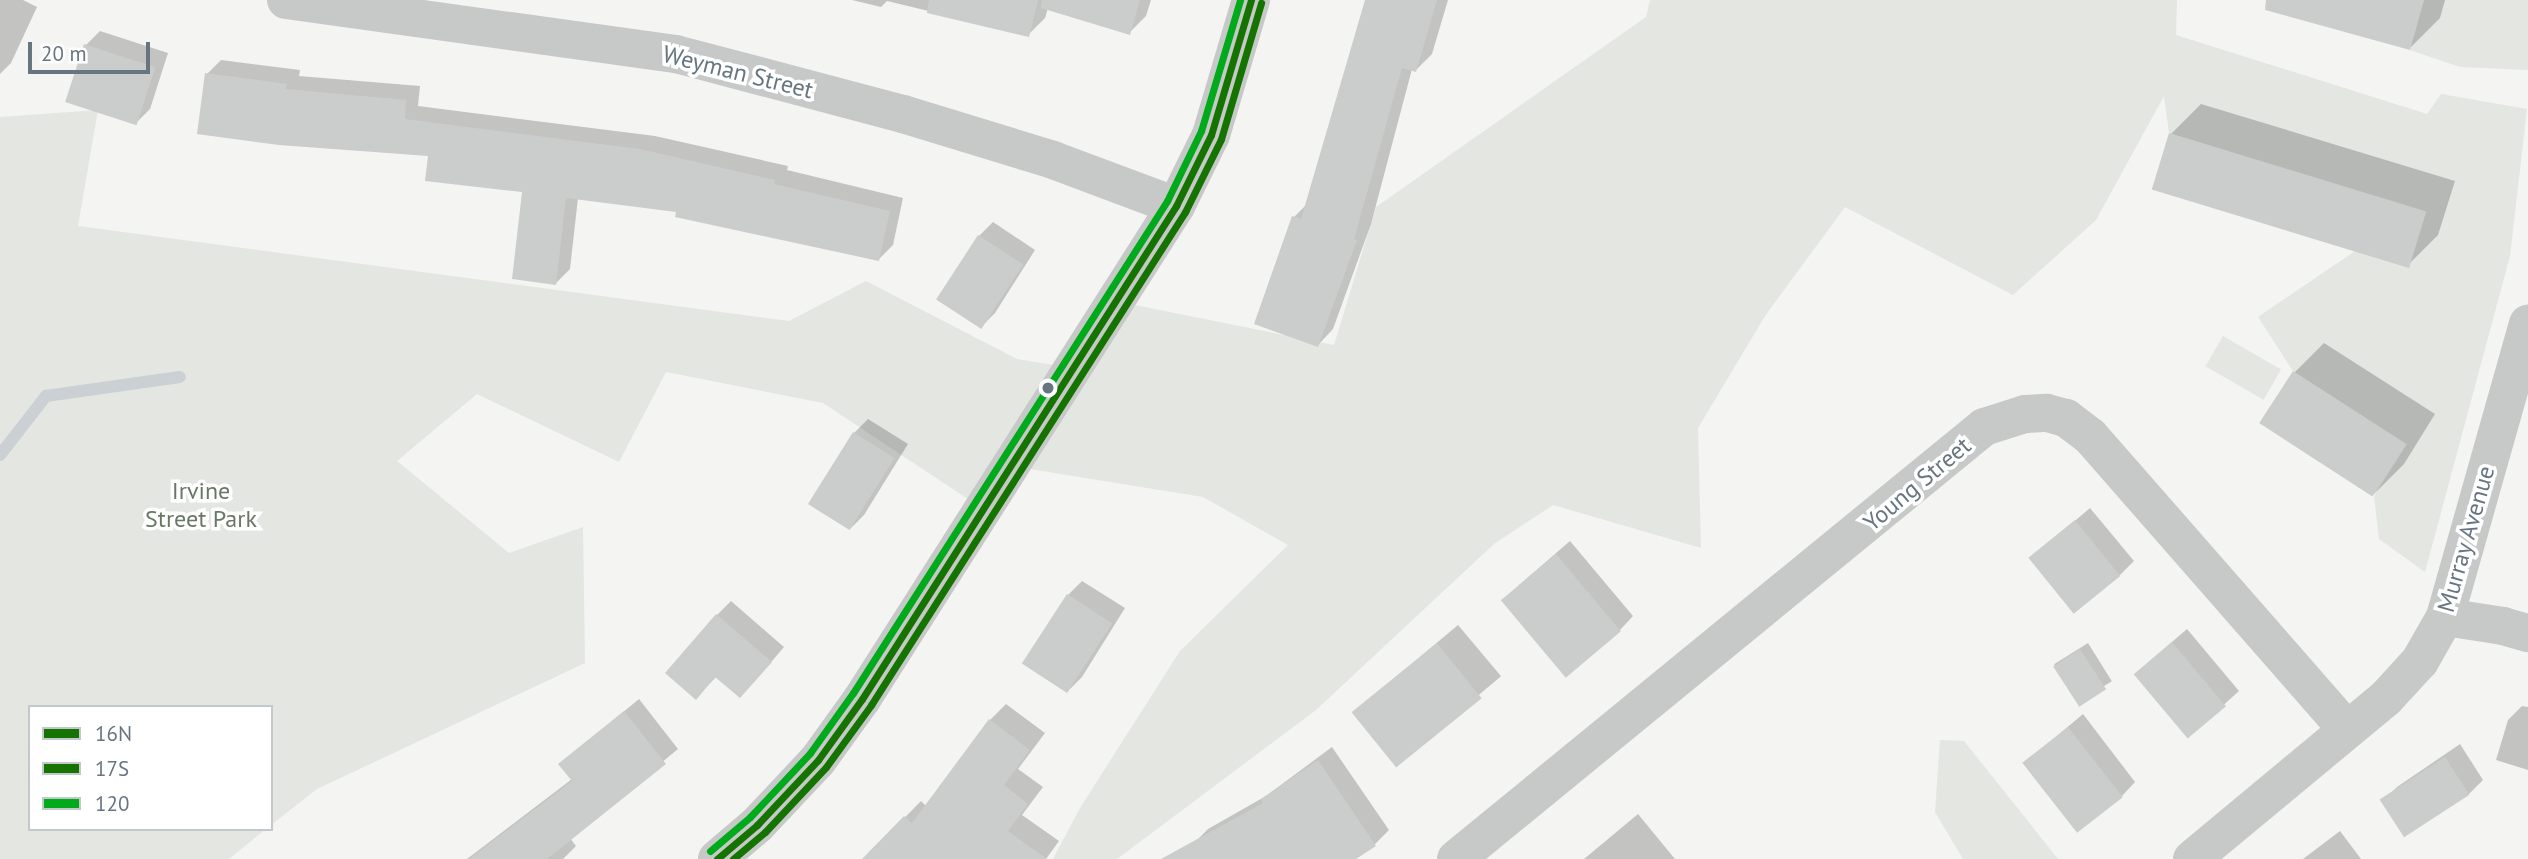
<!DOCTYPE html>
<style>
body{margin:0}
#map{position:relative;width:2528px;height:859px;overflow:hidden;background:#f4f4f3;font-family:"PT Sans",sans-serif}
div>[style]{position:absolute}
.green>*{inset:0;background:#e3e6e1;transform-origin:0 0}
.shadow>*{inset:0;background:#0003;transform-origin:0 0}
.stream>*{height:12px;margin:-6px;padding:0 6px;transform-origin:6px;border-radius:6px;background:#cad0d4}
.building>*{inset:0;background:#cbcccc;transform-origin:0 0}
.minor>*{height:38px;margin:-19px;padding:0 19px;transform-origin:19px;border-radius:19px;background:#c7c9c9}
.bus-1>*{height:7px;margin:-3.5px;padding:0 3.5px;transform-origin:3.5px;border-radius:3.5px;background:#157400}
.bus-2>*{height:7px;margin:-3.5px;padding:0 3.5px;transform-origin:3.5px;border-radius:3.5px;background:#157400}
.bus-3>*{height:7px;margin:-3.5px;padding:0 3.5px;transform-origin:3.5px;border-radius:3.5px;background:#00aa1a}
.dots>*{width:19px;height:19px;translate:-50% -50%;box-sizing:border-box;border:4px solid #fff;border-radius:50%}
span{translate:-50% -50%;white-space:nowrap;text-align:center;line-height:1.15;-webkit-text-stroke:7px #fff;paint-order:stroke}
.street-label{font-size:24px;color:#677580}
.park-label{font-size:24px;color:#697865}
.legend{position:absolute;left:28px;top:705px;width:245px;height:126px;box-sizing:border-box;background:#fff;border:2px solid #c2c8cc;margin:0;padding:9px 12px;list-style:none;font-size:21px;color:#677580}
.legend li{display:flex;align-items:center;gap:14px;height:35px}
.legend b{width:35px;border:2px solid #c2c8cc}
.scale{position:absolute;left:28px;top:42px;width:122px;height:32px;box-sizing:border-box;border:4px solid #677580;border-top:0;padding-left:9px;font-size:21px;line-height:24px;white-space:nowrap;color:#677580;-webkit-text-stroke:5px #fff;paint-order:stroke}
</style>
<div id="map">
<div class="green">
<div style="clip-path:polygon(1650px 0,2177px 0,2176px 35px,2427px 114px,2441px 94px,2527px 109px,2510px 256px,2425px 572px,2379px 539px,2374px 496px,2407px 444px,2293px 371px,2258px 317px,2355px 251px,2408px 267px,2426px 211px,2169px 133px,2164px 96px,2096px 220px,2013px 295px,1845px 207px,1765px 316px,1698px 428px,1701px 548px,1553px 505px,1494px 544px,1316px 710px,1117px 859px,1053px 859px,1080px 808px,1180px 651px,1288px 545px,1203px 497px,1011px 466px,983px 509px,823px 403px,666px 372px,619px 462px,477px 394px,397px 461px,509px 553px,583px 527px,585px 663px,317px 789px,271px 825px,271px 707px,30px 707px,30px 829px,266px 829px,229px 859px,0 859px,0 117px,98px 110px,78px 226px,789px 321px,866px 281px,1017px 359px,1072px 368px,1115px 301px,1334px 345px,1376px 207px,1646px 17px)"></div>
<div style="clip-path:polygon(2424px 0,2528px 0,2528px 70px,2460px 67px,2410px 50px)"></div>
<div style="left:2223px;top:336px;width:67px;height:35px;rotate:30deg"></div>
<div style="clip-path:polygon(1940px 740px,1964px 741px,2058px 859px,1963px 859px,1935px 812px)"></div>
</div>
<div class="shadow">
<div style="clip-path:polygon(0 0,23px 0,37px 7px,11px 63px,0 74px)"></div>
<div style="clip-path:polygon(852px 0,1151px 0,1146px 16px,1129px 33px,1048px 8px,1045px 18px,1028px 35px,887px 1px,881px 7px)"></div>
<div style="clip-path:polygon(1366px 0,1448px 0,1432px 54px,1416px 70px,1412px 69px,1371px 224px,1333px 329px,1318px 345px,1294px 217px,1307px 204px)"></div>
<div style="clip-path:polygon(2287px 0,2445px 0,2440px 18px,2410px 48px)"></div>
<div style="clip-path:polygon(100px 31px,168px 53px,150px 109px,136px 123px,86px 45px)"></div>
<div style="clip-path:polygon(221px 60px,300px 70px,299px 76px,420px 86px,418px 106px,655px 136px,788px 166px,787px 170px,903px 198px,893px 245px,879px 259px,678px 210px,578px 198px,570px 269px,556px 283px,524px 191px,207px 74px)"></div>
<div style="clip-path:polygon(2201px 104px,2455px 181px,2438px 235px,2408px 265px,2171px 134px)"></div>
<div style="clip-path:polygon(993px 222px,1035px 250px,995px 313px,981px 327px,979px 236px)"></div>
<div style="clip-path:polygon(2324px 343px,2435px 414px,2404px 464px,2374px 494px,2294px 373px)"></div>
<div style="clip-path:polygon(868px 419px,908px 444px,864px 515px,850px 529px,854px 433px)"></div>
<div style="clip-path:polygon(2090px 508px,2134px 561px,2120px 575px,2031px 558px)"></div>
<div style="clip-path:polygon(1570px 541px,1633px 616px,1620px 630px,1518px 586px)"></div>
<div style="clip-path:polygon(1082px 581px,1125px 608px,1082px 677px,1068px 691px,1068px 595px)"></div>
<div style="clip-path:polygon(731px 601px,784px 647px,754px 682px,717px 676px,696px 698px,717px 615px)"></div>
<div style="left:1458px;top:625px;width:67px;height:135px;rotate:50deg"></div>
<div style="clip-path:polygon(2187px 629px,2239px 691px,2189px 736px,2151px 660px)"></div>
<div style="left:2088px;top:643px;width:45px;height:40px;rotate:58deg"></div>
<div style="clip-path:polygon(639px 699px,678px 749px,570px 838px,576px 846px,563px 859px,467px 859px,572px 779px,560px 764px)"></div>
<div style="clip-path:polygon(1006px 704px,1045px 733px,1018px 769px,1043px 787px,1022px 815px,1059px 841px,1046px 859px,864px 859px,921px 801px,926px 806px,990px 720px)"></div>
<div style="clip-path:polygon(2522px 706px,2528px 707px,2528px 770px,2496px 760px,2508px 720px)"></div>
<div style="clip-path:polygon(2083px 714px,2135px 782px,2122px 796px,2025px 763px)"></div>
<div style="clip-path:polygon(2460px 744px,2483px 780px,2469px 794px,2383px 801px,2397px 787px)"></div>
<div style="clip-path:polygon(1332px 747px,1389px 830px,1375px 844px,1353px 859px,1203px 859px,1194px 843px,1208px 829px,1266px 796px)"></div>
<div style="clip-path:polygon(1638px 814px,1675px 859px,1584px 859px)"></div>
<div style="clip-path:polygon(2340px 831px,2361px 859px,2303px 859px)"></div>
</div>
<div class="stream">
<div style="left:0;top:455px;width:75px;rotate:-52.1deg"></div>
<div style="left:46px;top:396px;width:135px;rotate:-8.1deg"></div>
</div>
<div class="building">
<div style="clip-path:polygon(929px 0,1038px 0,1029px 37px,927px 13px)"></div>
<div style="clip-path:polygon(1042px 0,1140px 0,1130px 35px,1041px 8px)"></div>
<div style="clip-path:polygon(1365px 0,1437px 0,1416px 72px,1402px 68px,1354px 239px,1357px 240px,1318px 347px,1254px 324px,1292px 216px,1301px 219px)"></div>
<div style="clip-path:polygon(2266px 0,2424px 0,2410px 50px,2265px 10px)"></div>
<div style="left:84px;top:44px;width:75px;height:61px;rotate:18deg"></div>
<div style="clip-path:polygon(205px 73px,287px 84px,286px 89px,406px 100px,405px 119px,640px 149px,775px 180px,774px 184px,890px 211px,879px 261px,675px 217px,676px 212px,566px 198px,556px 285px,512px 279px,522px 192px,425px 181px,428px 156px,279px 145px,197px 134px)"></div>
<div style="left:2169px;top:133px;width:269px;height:59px;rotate:17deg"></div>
<div style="left:978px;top:235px;width:54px;height:77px;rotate:33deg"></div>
<div style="left:2293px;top:371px;width:135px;height:62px;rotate:33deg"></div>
<div style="left:853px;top:432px;width:49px;height:85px;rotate:32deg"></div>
<div style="left:2075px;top:520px;width:72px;height:60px;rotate:51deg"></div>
<div style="left:1556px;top:554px;width:101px;height:72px;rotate:50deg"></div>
<div style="left:1067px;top:594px;width:54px;height:83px;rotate:33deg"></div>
<div style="clip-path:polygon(716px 614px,772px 662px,740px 698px,715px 677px,696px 700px,665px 673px)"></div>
<div style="left:2172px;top:642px;width:84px;height:50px;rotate:50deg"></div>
<div style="left:1437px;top:643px;width:71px;height:110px;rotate:51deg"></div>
<div style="left:2080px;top:649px;width:48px;height:32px;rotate:57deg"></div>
<div style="clip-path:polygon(624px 711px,666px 764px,547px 859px,469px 859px,572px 781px,558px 764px)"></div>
<div style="clip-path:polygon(989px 719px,1030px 750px,1004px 785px,1028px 804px,1008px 831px,1047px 859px,862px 859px,904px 816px,912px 823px)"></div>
<div style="left:2068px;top:727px;width:89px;height:58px;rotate:52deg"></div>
<div style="left:2445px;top:757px;width:45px;height:78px;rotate:57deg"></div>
<div style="clip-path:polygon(1318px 760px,1376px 846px,1356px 859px,1161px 859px,1263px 803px,1261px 799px)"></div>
</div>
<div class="minor">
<div style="left:286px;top:0;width:394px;rotate:7.9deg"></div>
<div style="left:676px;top:54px;width:235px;rotate:14.8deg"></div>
<div style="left:903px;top:114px;width:157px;rotate:17deg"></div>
<div style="left:1053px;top:160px;width:131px;rotate:20.5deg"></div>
<div style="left:2445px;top:617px;width:59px;rotate:8.8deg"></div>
<div style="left:2503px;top:626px;width:26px;rotate:16deg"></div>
<div style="left:717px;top:859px;width:52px;rotate:-40.4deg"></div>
<div style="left:757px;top:825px;width:89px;rotate:-46.8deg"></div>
<div style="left:818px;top:760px;width:75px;rotate:-54.2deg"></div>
<div style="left:862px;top:699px;width:585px;rotate:-57.51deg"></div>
<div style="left:1176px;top:206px;width:79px;rotate:-63.8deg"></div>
<div style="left:1211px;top:135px;width:141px;rotate:-73.5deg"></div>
<div style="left:1456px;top:859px;width:682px;rotate:-39.29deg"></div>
<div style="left:1984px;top:427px;width:43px;rotate:-17.6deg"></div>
<div style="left:2025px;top:414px;width:22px;rotate:-3deg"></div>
<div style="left:2047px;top:413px;width:20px;rotate:15deg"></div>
<div style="left:2066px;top:418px;width:30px;rotate:37deg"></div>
<div style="left:2090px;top:436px;width:390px;rotate:48.8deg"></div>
<div style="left:2192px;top:859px;width:252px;rotate:-39.7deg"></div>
<div style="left:2386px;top:698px;width:50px;rotate:-47.4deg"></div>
<div style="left:2420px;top:661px;width:51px;rotate:-60.4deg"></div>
<div style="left:2445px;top:617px;width:305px;rotate:-74.2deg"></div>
</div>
<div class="bus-1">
<div style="left:717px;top:859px;width:52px;rotate:-40.4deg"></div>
<div style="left:757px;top:825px;width:89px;rotate:-46.8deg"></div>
<div style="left:818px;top:760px;width:75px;rotate:-54.2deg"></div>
<div style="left:862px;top:699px;width:585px;rotate:-57.51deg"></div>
<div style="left:1176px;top:206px;width:79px;rotate:-63.8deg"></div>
<div style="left:1211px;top:135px;width:141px;rotate:-73.5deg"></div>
</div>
<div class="bus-2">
<div style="left:733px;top:859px;width:42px;rotate:-40.2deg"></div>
<div style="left:765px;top:832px;width:89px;rotate:-46.8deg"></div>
<div style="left:826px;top:767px;width:77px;rotate:-54deg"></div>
<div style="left:871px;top:705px;width:585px;rotate:-57.51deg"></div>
<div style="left:1185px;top:212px;width:81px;rotate:-63.7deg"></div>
<div style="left:1221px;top:139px;width:142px;rotate:-73.6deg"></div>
</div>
<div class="bus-3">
<div style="left:710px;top:851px;width:52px;rotate:-40.4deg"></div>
<div style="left:750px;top:817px;width:88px;rotate:-46.8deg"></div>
<div style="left:810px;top:753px;width:74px;rotate:-54.4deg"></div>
<div style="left:853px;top:693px;width:584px;rotate:-57.45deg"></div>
<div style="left:1167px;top:201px;width:78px;rotate:-64.1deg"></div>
<div style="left:1201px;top:131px;width:137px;rotate:-73.4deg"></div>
</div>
<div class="dots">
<div style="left:1048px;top:388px;background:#677580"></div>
</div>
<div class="street-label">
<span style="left:738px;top:72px;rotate:14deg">Weyman Street</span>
<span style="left:1917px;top:484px;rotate:-40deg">Young Street</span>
<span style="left:2466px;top:539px;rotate:-74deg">Murray Avenue</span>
</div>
<div class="park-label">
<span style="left:201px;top:505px">Irvine<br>Street Park</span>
</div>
<ul class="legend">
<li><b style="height:9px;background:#157400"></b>16N</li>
<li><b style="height:9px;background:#157400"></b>17S</li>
<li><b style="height:9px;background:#00aa1a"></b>120</li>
</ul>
<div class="scale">20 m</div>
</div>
